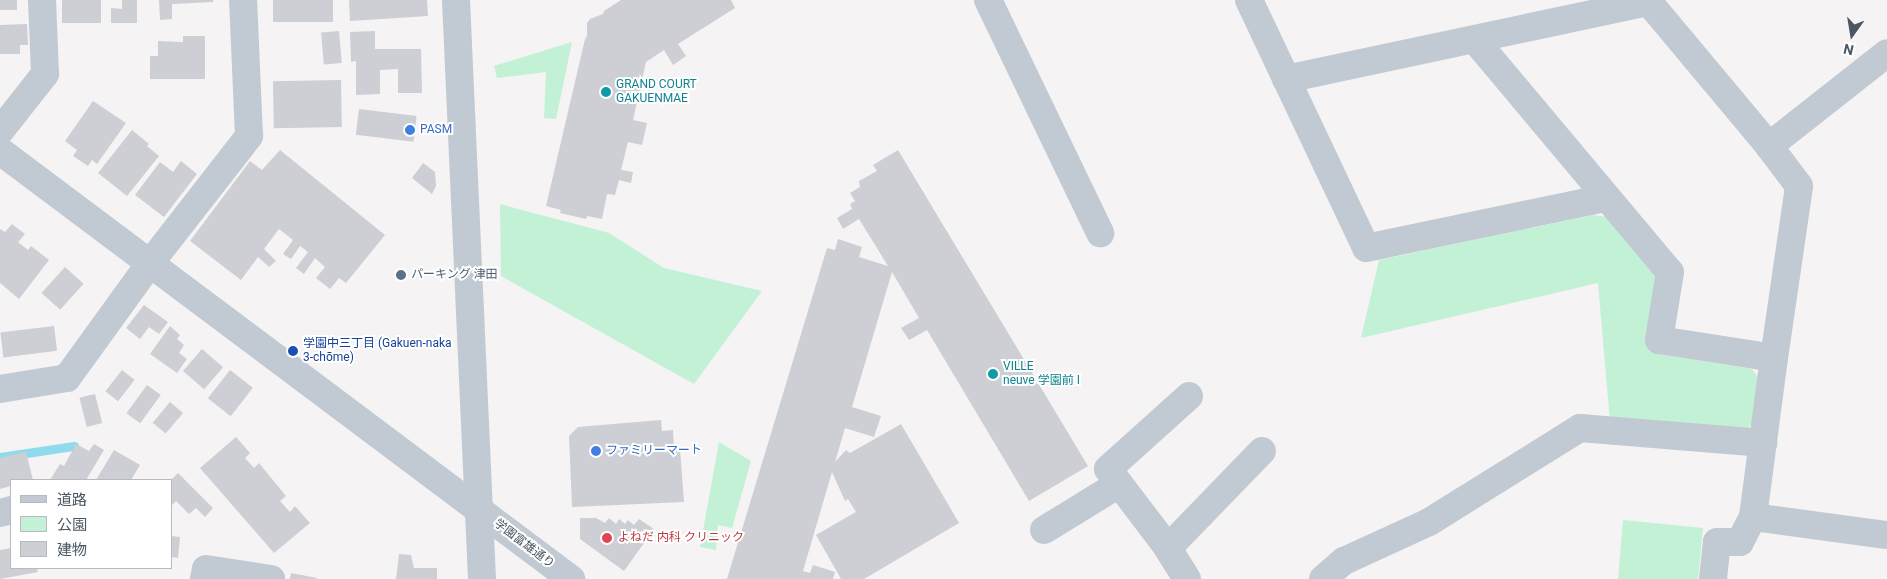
<!DOCTYPE html>
<meta charset="utf-8">
<style>
body{margin:0}
#map{position:relative;width:1887px;height:579px;overflow:hidden;background:#f5f3f3;font-family:Roboto,"Noto Sans JP",sans-serif}
div>[style]{position:absolute}
.green>*{inset:0;background:#c3f1d5}
.stream>*{height:9px;margin:-4.5px;padding:0 4.5px;transform-origin:4.5px;border-radius:4.5px;background:#90daee}
.building>*{inset:0;background:#cdcfd5;transform-origin:0 0}
.minor>*{height:28px;margin:-14px;padding:0 14px;transform-origin:14px;border-radius:14px;background:#c1cad2}
.dots>*{width:14px;height:14px;translate:-50% -50%;box-sizing:border-box;border:2px solid #fff;border-radius:50%}
span{translate:-50% -50%;white-space:nowrap;text-align:center;line-height:1.15;-webkit-text-stroke:4px #fff;paint-order:stroke}
.culture-label{font-size:12px;color:#0d838f}
.left{translate:0 -50%;text-align:left}
.shop-label{font-size:12px;color:#366cbe}
.service-label{font-size:12px;color:#4e5e75}
.transit-label{font-size:12px;color:#164399}
.health-label{font-size:12px;color:#be3a42}
.street-label{font-size:12px;color:#4a5661}
.legend{position:absolute;left:10px;top:479px;width:162px;height:90px;box-sizing:border-box;background:#fff;border:1px solid #b7bbc0;margin:0;padding:6px 9px;list-style:none;font-size:15px;color:#4a5661}
.legend li{display:flex;align-items:center;gap:10px;height:25px}
.legend b{width:25px;border:1px solid #b7bbc0}
.north{position:absolute;left:1827px;top:10px;width:50px;height:50px;-webkit-text-stroke:4px #fff;paint-order:stroke;rotate:193deg;font-size:14px;font-weight:700;line-height:20px;text-align:center;color:#4a5661}
.north::after{content:'';display:block;margin:auto;width:18px;height:22px;background:#4a5661;clip-path:polygon(50% 0,100% 100%,50% 72%,0 100%)}
</style>
<div id="map">
<div class="green">
<div style="clip-path:polygon(572px 42px,556px 119px,544px 118px,546px 72px,497px 78px,494px 66px)"></div>
<div style="clip-path:polygon(500px 204px,609px 233px,664px 268px,762px 291px,694px 384px,501px 276px)"></div>
<div style="clip-path:polygon(1593px 215px,1607px 217px,1654px 274px,1656px 281px,1647px 342px,1654px 353px,1752px 369px,1760px 380px,1753px 424px,1743px 432px,1610px 422px,1598px 283px,1361px 338px,1379px 260px)"></div>
<div style="clip-path:polygon(719px 442px,751px 461px,732px 528px,718px 525px,716px 550px,700px 547px)"></div>
<div style="clip-path:polygon(1623px 520px,1703px 528px,1698px 579px,1618px 579px)"></div>
</div>
<div class="stream">
<div style="left:0;top:457px;width:75px;rotate:-8.5deg"></div>
</div>
<div class="building">
<div style="left:0;top:0;width:17px;height:10px"></div>
<div style="left:62px;top:0;width:39px;height:23px"></div>
<div style="clip-path:polygon(122px 0,137px 0,137px 23px,111px 23px,111px 8px,122px 9px)"></div>
<div style="clip-path:polygon(159px 0,213px 0,213px 2px,172px 4px,172px 19px,160px 20px)"></div>
<div style="left:273px;top:0;width:60px;height:22px"></div>
<div style="clip-path:polygon(349px 0,427px 0,428px 16px,350px 21px)"></div>
<div style="clip-path:polygon(621px 0,731px 0,735px 8px,678px 44px,686px 56px,673px 65px,664px 50px,646px 62px,633px 120px,647px 123px,642px 145px,628px 142px,621px 170px,633px 172px,631px 183px,619px 180px,615px 195px,607px 194px,602px 219px,587px 216px,586px 219px,560px 213px,561px 210px,546px 206px,585px 39px,587px 36px,587px 23px,590px 19px,603px 14px,604px 11px)"></div>
<div style="clip-path:polygon(27px 24px,28px 45px,20px 45px,20px 54px,0 54px,0 25px)"></div>
<div style="left:339px;top:31px;width:32px;height:18px;rotate:85deg"></div>
<div style="clip-path:polygon(375px 31px,375px 49px,421px 49px,422px 93px,398px 93px,398px 69px,380px 70px,380px 94px,356px 95px,356px 61px,351px 62px,350px 32px)"></div>
<div style="clip-path:polygon(183px 36px,205px 36px,205px 79px,150px 79px,150px 56px,158px 56px,158px 41px,183px 42px)"></div>
<div style="left:341px;top:80px;width:47px;height:68px;rotate:89deg"></div>
<div style="clip-path:polygon(93px 101px,126px 123px,97px 164px,92px 160px,88px 166px,73px 156px,77px 150px,65px 141px)"></div>
<div style="left:359px;top:109px;width:58px;height:26px;rotate:7deg"></div>
<div style="clip-path:polygon(132px 130px,149px 144px,147px 146px,159px 156px,127px 196px,98px 173px)"></div>
<div style="clip-path:polygon(280px 150px,385px 235px,346px 283px,339px 278px,330px 289px,316px 278px,325px 267px,315px 258px,304px 274px,296px 268px,308px 252px,300px 246px,291px 259px,283px 254px,293px 240px,279px 229px,264px 249px,276px 261px,269px 267px,258px 257px,241px 280px,190px 241px,250px 161px,262px 170px)"></div>
<div style="clip-path:polygon(898px 150px,1088px 466px,1029px 501px,927px 330px,909px 340px,901px 328px,919px 318px,892px 272px,852px 407px,881px 416px,874px 437px,845px 428px,835px 462px,846px 450px,850px 453px,901px 424px,959px 523px,864px 579px,841px 579px,816px 535px,856px 512px,848px 499px,845px 501px,832px 472px,803px 571px,810px 573px,813px 565px,835px 572px,833px 579px,727px 579px,827px 248px,835px 250px,838px 239px,862px 247px,859px 257px,888px 266px,859px 219px,843px 229px,837px 218px,852px 209px,850px 204px,855px 201px,850px 193px,860px 187px,859px 181px,877px 171px,873px 165px)"></div>
<div style="clip-path:polygon(181px 161px,197px 174px,164px 217px,135px 195px,160px 162px,173px 172px)"></div>
<div style="clip-path:polygon(423px 163px,435px 172px,436px 186px,432px 194px,412px 178px)"></div>
<div style="clip-path:polygon(12px 224px,25px 234px,18px 242px,28px 250px,31px 246px,49px 260px,19px 299px,0 283px,0 229px,5px 232px)"></div>
<div style="left:65px;top:267px;width:25px;height:35px;rotate:42deg"></div>
<div style="clip-path:polygon(144px 305px,168px 322px,159px 334px,149px 327px,140px 339px,126px 328px)"></div>
<div style="left:54px;top:326px;width:25px;height:54px;rotate:83deg"></div>
<div style="clip-path:polygon(170px 326px,180px 335px,177px 339px,184px 345px,179px 353px,187px 359px,177px 373px,150px 354px)"></div>
<div style="left:202px;top:349px;width:28px;height:29px;rotate:41deg"></div>
<div style="left:122px;top:370px;width:16px;height:27px;rotate:38deg"></div>
<div style="left:230px;top:370px;width:29px;height:36px;rotate:38deg"></div>
<div style="left:147px;top:385px;width:17px;height:35px;rotate:36deg"></div>
<div style="left:95px;top:394px;width:30px;height:16px;rotate:76deg"></div>
<div style="left:170px;top:402px;width:17px;height:27px;rotate:40deg"></div>
<div style="clip-path:polygon(661px 420px,662px 431px,673px 430px,674px 449px,680px 449px,684px 502px,572px 507px,569px 436px,578px 427px)"></div>
<div style="clip-path:polygon(236px 437px,250px 453px,245px 458px,254px 468px,259px 463px,286px 496px,280px 501px,290px 512px,295px 506px,310px 523px,274px 553px,200px 468px)"></div>
<div style="clip-path:polygon(76px 444px,89px 451px,94px 444px,104px 450px,86px 480px,50px 480px,60px 464px,64px 466px)"></div>
<div style="clip-path:polygon(114px 450px,140px 465px,131px 480px,96px 480px)"></div>
<div style="clip-path:polygon(26px 452px,33px 480px,11px 480px,11px 486px,0 489px,0 458px)"></div>
<div style="clip-path:polygon(178px 473px,213px 508px,205px 517px,196px 508px,189px 514px,176px 501px,171px 506px,171px 480px)"></div>
<div style="clip-path:polygon(580px 518px,596px 518px,605px 523px,609px 518px,616px 524px,619px 519px,625px 524px,628px 520px,634px 525px,639px 519px,654px 529px,624px 571px,580px 539px)"></div>
<div style="clip-path:polygon(171px 536px,180px 537px,178px 558px,171px 557px)"></div>
<div style="clip-path:polygon(11px 548px,11px 568px,37px 568px,38px 572px,0 579px,0 550px)"></div>
<div style="clip-path:polygon(399px 554px,411px 555px,414px 568px,437px 568px,437px 579px,396px 579px)"></div>
<div style="clip-path:polygon(291px 573px,317px 578px,317px 579px,290px 579px)"></div>
</div>
<div class="minor">
<div style="left:456px;top:0;width:580px;rotate:87.43deg"></div>
<div style="left:988px;top:0;width:259px;rotate:64.3deg"></div>
<div style="left:1249px;top:0;width:274px;rotate:64.7deg"></div>
<div style="left:1366px;top:248px;width:244px;rotate:-11.8deg"></div>
<div style="left:1647px;top:0;width:190px;rotate:50.1deg"></div>
<div style="left:1769px;top:146px;width:150px;rotate:-38.2deg"></div>
<div style="left:1475px;top:40px;width:303px;rotate:50deg"></div>
<div style="left:1670px;top:272px;width:69px;rotate:99.2deg"></div>
<div style="left:1659px;top:340px;width:116px;rotate:8.9deg"></div>
<div style="left:1774px;top:358px;width:174px;rotate:-81.7deg"></div>
<div style="left:1799px;top:186px;width:50px;rotate:-126.9deg"></div>
<div style="left:1286px;top:79px;width:370px;rotate:-12deg"></div>
<div style="left:0;top:131px;width:73px;rotate:-51.7deg"></div>
<div style="left:45px;top:74px;width:74px;rotate:-92.3deg"></div>
<div style="left:0;top:151px;width:714px;rotate:36.85deg"></div>
<div style="left:0;top:389px;width:68px;rotate:-9.3deg"></div>
<div style="left:67px;top:378px;width:143px;rotate:-54.1deg"></div>
<div style="left:151px;top:262px;width:160px;rotate:-52.1deg"></div>
<div style="left:249px;top:136px;width:136px;rotate:-92.5deg"></div>
<div style="left:0;top:513px;width:11px;rotate:-15deg"></div>
<div style="left:1753px;top:517px;width:135px;rotate:7.7deg"></div>
<div style="left:1044px;top:530px;width:88px;rotate:-31.5deg"></div>
<div style="left:1168px;top:548px;width:135px;rotate:-45.9deg"></div>
<div style="left:204px;top:579px;width:10px;rotate:-79deg"></div>
<div style="left:206px;top:569px;width:66px;rotate:8.7deg"></div>
<div style="left:1187px;top:579px;width:36px;rotate:-122deg"></div>
<div style="left:1168px;top:548px;width:99px;rotate:-127.2deg"></div>
<div style="left:1108px;top:469px;width:109px;rotate:-42deg"></div>
<div style="left:1323px;top:579px;width:28px;rotate:-41deg"></div>
<div style="left:1344px;top:561px;width:94px;rotate:-24.6deg"></div>
<div style="left:1429px;top:522px;width:178px;rotate:-31.9deg"></div>
<div style="left:1580px;top:428px;width:184px;rotate:4.7deg"></div>
<div style="left:1713px;top:579px;width:37px;rotate:-84deg"></div>
<div style="left:1717px;top:542px;width:23px"></div>
<div style="left:1740px;top:542px;width:28px;rotate:-63deg"></div>
<div style="left:1753px;top:517px;width:160px;rotate:-82.5deg"></div>
</div>
<div class="dots">
<div style="left:606px;top:92px;background:#0f9aa8"></div>
<div style="left:410px;top:130px;background:#3f7fe0"></div>
<div style="left:401px;top:275px;background:#5c6f8a"></div>
<div style="left:293px;top:351px;background:#1a4fb4"></div>
<div style="left:993px;top:374px;background:#0f9aa8"></div>
<div style="left:596px;top:451px;background:#3f7fe0"></div>
<div style="left:607px;top:538px;background:#e0444e"></div>
</div>
<div class="culture-label">
<span class="left" style="left:616px;top:92px">GRAND COURT<br>GAKUENMAE</span>
<span class="left" style="left:1003px;top:374px">VILLE<br>neuve 学園前 I</span>
</div>
<div class="shop-label">
<span class="left" style="left:420px;top:130px">PASM</span>
<span class="left" style="left:606px;top:451px">ファミリーマート</span>
</div>
<div class="service-label">
<span class="left" style="left:411px;top:275px">パーキング 津田</span>
</div>
<div class="transit-label">
<span class="left" style="left:303px;top:351px">学園中三丁目 (Gakuen-naka<br>3-chōme)</span>
</div>
<div class="health-label">
<span class="left" style="left:618px;top:538px">よねだ 内科 クリニック</span>
</div>
<div class="street-label">
<span style="left:524px;top:544px;rotate:37deg">学園富雄通り</span>
</div>
<ul class="legend">
<li><b style="height:6px;background:#c1cad2"></b>道路</li>
<li><b style="height:14px;background:#c3f1d5"></b>公園</li>
<li><b style="height:14px;background:#cdcfd5"></b>建物</li>
</ul>
<div class="north">N</div>
</div>
